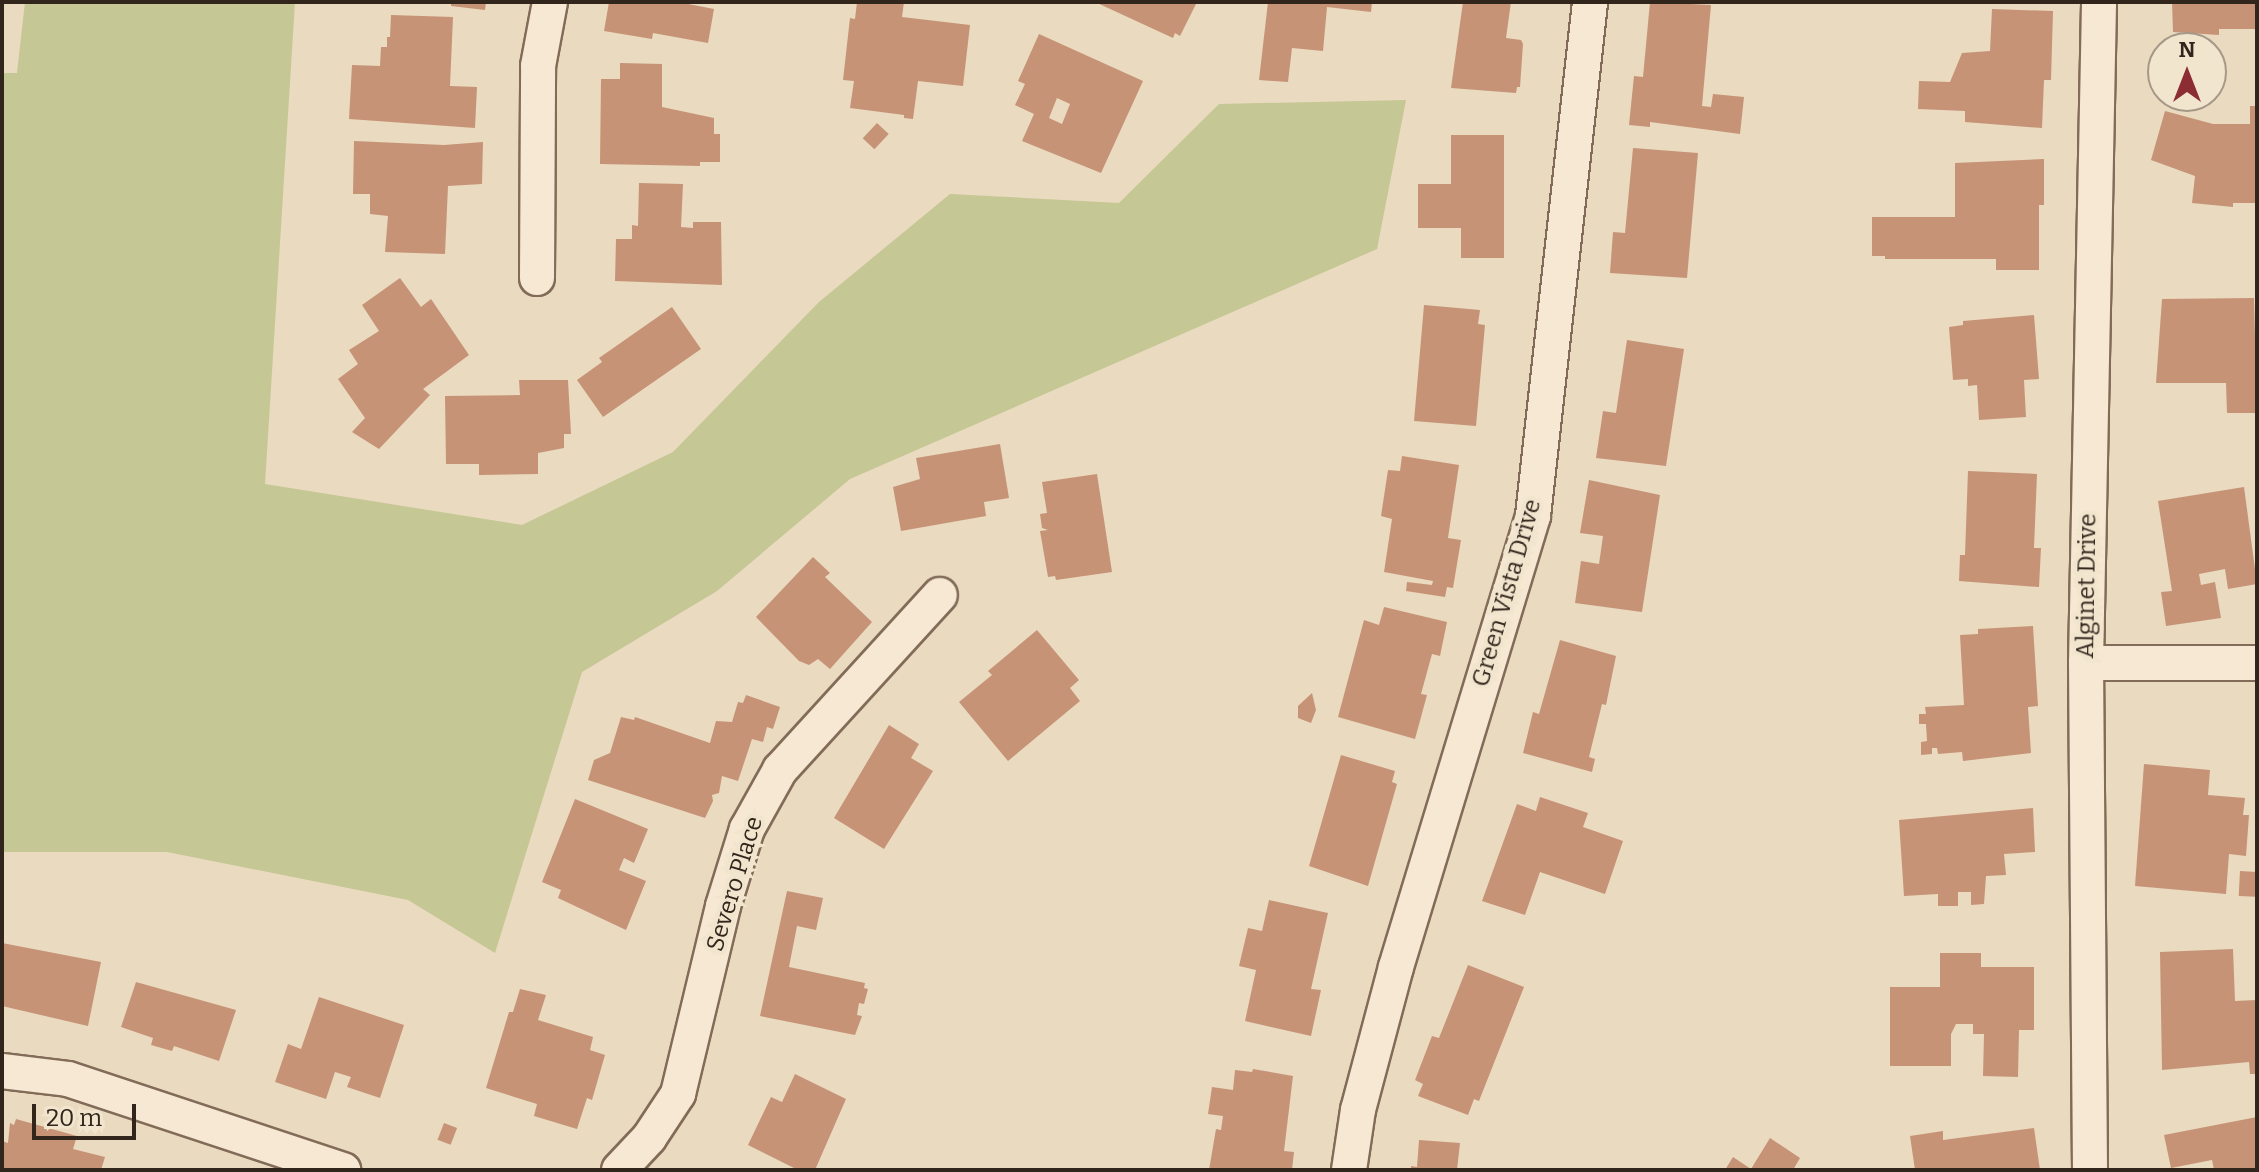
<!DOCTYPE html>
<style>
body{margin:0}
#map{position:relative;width:2259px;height:1172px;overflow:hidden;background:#eadabf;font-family:Bitter,serif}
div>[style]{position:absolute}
.green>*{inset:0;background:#c5c794}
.building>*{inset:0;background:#c69377;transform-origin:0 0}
.roads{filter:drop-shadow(2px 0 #826c59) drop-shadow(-2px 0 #826c59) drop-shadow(0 2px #826c59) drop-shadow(0 -2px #826c59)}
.minor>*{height:34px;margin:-17px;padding:0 17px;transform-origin:17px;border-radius:17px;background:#f6e8d2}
span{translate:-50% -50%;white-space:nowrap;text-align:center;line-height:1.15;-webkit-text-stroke:8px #f2e5ce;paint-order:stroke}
.street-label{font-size:24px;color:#32251c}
.frame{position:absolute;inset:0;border:4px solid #32251c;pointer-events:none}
.north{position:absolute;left:2147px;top:32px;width:80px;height:80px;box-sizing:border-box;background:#f2e5ce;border:2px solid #a59887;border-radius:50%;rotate:0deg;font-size:22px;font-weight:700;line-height:32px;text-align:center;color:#32251c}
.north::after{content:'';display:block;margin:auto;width:28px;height:36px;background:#8c2d34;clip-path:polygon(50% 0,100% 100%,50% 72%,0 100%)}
.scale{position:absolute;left:32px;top:1104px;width:104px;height:36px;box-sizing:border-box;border:4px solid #32251c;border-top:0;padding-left:10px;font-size:24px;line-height:28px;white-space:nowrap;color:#32251c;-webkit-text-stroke:6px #f2e5ce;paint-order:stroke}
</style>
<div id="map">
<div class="green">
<div style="clip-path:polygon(25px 2px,295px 2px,265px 484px,522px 525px,673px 452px,819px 302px,950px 194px,1119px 203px,1219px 104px,1406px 100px,1377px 249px,850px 479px,717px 591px,582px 672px,495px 953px,408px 900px,167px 852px,2px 852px,2px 73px,17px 73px)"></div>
</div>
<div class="building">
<div style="clip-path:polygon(451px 2px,486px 2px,485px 10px,451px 6px)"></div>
<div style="clip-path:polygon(609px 2px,678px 2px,714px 9px,708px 43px,653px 33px,652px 39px,604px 31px)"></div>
<div style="clip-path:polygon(857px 2px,904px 2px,902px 17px,970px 25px,963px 86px,918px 81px,913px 119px,904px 118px,904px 115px,850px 108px,854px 81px,843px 80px,850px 18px,855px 19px)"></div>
<div style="clip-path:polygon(1095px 2px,1197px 2px,1180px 36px,1175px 33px,1173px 38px)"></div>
<div style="clip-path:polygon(1268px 2px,1372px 2px,1371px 12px,1327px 7px,1323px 51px,1292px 48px,1288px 82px,1259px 80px)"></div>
<div style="clip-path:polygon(1463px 2px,1511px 2px,1506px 38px,1521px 40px,1523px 44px,1520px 87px,1517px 87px,1516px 93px,1451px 88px)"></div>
<div style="clip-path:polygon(1650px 2px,1711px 5px,1702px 106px,1711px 107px,1713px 94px,1744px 97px,1740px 134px,1650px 122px,1650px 127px,1629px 125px,1634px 76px,1643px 77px)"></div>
<div style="clip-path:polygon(2172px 2px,2257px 2px,2257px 29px,2219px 29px,2219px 35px,2173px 32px)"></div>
<div style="clip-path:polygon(1992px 9px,2053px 11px,2051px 80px,2044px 80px,2042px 128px,1965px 122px,1965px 111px,1918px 109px,1919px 81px,1950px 82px,1962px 53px,1990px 51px)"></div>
<div style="clip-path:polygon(391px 15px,453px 17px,450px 86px,477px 87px,475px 128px,349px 119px,352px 65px,380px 66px,381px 47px,387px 47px,387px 37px,390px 37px)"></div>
<div style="clip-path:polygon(evenodd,1039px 34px,1143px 81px,1101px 173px,1022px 141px,1034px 114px,1015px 105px,1025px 84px,1018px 81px,1039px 34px,1057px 98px,1070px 104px,1062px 124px,1049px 118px,1057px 98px)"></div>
<div style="clip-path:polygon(620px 63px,662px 64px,662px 107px,714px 118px,714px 134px,720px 134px,720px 162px,700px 162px,700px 166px,600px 164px,601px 79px,620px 79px)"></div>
<div style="clip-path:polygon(2250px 106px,2257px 106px,2257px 203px,2233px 203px,2233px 207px,2192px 203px,2195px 176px,2151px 160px,2165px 111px,2213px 124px,2250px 124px)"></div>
<div style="left:877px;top:123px;width:16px;height:21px;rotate:43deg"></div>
<div style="clip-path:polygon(1451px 135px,1504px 135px,1504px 258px,1461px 258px,1461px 228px,1418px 228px,1418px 184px,1451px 184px)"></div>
<div style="clip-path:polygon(354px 141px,444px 145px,483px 142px,482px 184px,448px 186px,445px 254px,385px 252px,388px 216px,370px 214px,370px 194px,353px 194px)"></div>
<div style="clip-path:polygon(1633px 148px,1698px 153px,1687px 278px,1610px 273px,1613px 232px,1625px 233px)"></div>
<div style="clip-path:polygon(2044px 159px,2044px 205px,2039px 205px,2039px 270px,1996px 270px,1996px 259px,1885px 259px,1885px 256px,1872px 256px,1872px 217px,1955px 217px,1955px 163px)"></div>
<div style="clip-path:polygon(639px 183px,683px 184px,681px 227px,693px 228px,693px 222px,721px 222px,722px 285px,615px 281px,616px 239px,632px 239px,632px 225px,638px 226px)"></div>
<div style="clip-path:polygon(400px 278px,421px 307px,431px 299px,469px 355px,423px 389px,430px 395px,379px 449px,352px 432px,365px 418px,338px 379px,358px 364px,349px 350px,379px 331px,362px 305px)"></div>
<div style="clip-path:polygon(2254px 298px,2257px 413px,2227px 413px,2226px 383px,2156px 383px,2162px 299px)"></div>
<div style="clip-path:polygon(1424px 305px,1480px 310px,1478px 324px,1485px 325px,1476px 426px,1414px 421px)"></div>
<div style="clip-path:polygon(672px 307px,701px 349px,603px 417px,577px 380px,602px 362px,599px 358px)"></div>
<div style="clip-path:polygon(2034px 315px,2039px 379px,2024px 380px,2026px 417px,1979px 420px,1977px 385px,1968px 386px,1968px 379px,1953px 380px,1949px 327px,1963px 325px,1963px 321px)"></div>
<div style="clip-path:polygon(1627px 340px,1684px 349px,1666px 466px,1596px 458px,1603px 411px,1616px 413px)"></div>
<div style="clip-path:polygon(519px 380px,568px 380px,571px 434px,564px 434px,564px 448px,538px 453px,538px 474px,479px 475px,479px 464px,446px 464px,445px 396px,520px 395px)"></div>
<div style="clip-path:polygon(1000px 444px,1009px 498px,984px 502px,986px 516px,901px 531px,893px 487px,920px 479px,916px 458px)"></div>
<div style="clip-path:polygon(1402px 456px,1459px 465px,1448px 538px,1461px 540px,1453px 588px,1447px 587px,1445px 597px,1406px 591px,1407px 582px,1432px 585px,1433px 581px,1384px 572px,1392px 519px,1381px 516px,1388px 470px,1400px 471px)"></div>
<div style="clip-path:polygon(1968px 471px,2037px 474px,2034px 548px,2041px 548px,2039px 587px,1959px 581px,1960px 555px,1965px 555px)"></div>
<div style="clip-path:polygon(1097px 474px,1112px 572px,1056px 580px,1055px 576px,1048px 577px,1040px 531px,1048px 530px,1042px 528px,1040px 514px,1047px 513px,1042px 482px)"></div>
<div style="clip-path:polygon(1589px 480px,1660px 495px,1642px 612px,1575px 603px,1581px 561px,1599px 564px,1603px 536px,1580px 533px)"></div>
<div style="clip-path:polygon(2244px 487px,2257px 584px,2228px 589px,2225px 569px,2199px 574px,2201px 585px,2215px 582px,2221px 618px,2166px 626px,2161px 592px,2172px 591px,2158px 501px)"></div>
<div style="clip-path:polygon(813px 557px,830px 573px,825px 577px,872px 622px,830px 669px,818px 659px,809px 665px,799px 661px,756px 617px)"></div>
<div style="clip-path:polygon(1384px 607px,1447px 622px,1440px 656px,1432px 654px,1421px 694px,1427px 695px,1415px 739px,1338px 717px,1364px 620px,1379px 625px)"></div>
<div style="clip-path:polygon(2033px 626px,2038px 706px,2028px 707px,2031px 753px,1963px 761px,1962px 752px,1938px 754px,1937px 748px,1932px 748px,1932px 754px,1921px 755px,1921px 742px,1927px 741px,1926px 724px,1919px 724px,1919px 714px,1926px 714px,1925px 707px,1964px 705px,1960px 635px,1978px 634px,1978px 629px)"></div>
<div style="clip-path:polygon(1037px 630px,1079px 680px,1070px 688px,1080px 701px,1008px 761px,959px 702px,992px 675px,988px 671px)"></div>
<div style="clip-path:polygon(1560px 640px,1616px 656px,1606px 705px,1602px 704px,1589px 757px,1595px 759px,1592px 772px,1523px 753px,1533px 712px,1539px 714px)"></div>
<div style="clip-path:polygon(1312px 693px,1316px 710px,1311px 723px,1298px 718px,1298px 706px)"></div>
<div style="clip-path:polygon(746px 695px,780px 707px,773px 729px,767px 727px,763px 742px,752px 739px,738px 781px,722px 776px,719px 793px,712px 795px,713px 801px,705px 818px,588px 780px,594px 760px,610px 753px,621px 717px,634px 720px,635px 717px,710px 743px,716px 721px,732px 722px,738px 702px,743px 703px)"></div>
<div style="clip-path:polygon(889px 725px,919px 744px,911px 758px,933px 771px,884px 849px,834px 818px)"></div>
<div style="clip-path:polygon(1341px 755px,1395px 771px,1392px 782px,1397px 784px,1368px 886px,1309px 866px)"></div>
<div style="clip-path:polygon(2144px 764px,2210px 770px,2208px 795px,2245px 798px,2243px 815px,2249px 815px,2246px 856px,2229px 854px,2226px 894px,2135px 886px)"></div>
<div style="clip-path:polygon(1540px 797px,1588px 813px,1583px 827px,1623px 841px,1605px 894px,1540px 872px,1525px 915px,1482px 901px,1517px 804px,1536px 811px)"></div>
<div style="clip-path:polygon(575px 799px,648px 829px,634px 863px,624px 858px,619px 870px,646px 881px,626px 930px,558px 898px,561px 890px,542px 882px)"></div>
<div style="clip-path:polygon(2033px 808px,2035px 852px,2004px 854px,2006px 875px,1986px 876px,1984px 904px,1971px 905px,1971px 892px,1958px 892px,1958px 906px,1938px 906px,1938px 894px,1904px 896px,1899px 820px)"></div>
<div style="left:2240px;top:871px;width:17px;height:25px;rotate:3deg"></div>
<div style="clip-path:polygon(787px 891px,823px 898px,816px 930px,797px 926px,789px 967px,865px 983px,864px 988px,868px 989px,864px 1004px,859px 1003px,857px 1015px,862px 1016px,855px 1035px,760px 1016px)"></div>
<div style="clip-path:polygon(1269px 900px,1328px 913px,1311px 989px,1321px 990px,1311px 1036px,1245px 1021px,1256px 970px,1239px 966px,1248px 928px,1262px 931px)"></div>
<div style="clip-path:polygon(2px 943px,101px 962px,88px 1026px,2px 1006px)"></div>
<div style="clip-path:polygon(2233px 949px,2235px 1001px,2257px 1000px,2257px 1074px,2250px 1074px,2249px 1062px,2162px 1070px,2160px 952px)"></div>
<div style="clip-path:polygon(1940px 953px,1981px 953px,1981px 967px,2034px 967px,2034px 1030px,2019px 1030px,2018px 1077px,1983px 1076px,1984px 1034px,1973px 1034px,1973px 1024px,1956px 1024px,1951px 1034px,1951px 1066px,1890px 1066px,1890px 987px,1940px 987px)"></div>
<div style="clip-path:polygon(1468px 965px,1524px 987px,1479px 1101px,1474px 1099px,1468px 1115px,1418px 1096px,1423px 1084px,1415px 1080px,1432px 1036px,1439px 1038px)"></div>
<div style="clip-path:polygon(136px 982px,236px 1010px,219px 1061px,174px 1046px,172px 1051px,151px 1045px,153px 1038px,121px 1027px)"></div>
<div style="clip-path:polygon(520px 989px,546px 995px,538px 1020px,593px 1037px,590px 1050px,605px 1055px,592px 1100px,587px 1098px,577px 1129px,534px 1116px,537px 1104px,486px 1088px,509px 1012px,513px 1012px)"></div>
<div style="clip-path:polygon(319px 997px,404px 1025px,380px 1098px,347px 1087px,351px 1077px,335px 1072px,326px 1099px,275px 1082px,288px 1044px,301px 1049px)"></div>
<div style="clip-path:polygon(1253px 1069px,1293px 1076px,1284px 1151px,1294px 1152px,1292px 1170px,1209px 1170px,1216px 1129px,1221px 1130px,1223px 1116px,1208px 1114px,1212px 1087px,1233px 1090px,1235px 1070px,1252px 1072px)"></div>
<div style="clip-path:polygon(795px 1074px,846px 1099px,815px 1170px,798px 1170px,748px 1145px,771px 1097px,782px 1102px)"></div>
<div style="clip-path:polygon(2257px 1117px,2257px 1170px,2214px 1170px,2212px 1160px,2171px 1168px,2164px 1135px)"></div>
<div style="clip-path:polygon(16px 1119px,77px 1136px,73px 1149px,105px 1157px,101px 1170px,2px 1170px,2px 1141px,8px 1143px,10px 1123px,14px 1125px)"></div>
<div style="left:444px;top:1123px;width:14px;height:18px;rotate:21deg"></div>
<div style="clip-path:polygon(2034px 1128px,2040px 1170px,1915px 1170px,1910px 1136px,1943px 1131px,1943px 1140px)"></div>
<div style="clip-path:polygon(1770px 1138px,1800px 1158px,1793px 1170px,1725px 1170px,1733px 1157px,1751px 1169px)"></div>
<div style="clip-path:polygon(1419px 1140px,1460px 1143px,1457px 1170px,1411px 1170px,1411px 1166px,1417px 1167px)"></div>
</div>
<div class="roads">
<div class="minor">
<div style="left:537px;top:278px;width:212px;rotate:-89.7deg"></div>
<div style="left:538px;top:66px;width:65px;rotate:-79.4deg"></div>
<div style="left:2086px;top:663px;width:171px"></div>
<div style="left:2px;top:1071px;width:66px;rotate:6.9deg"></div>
<div style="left:68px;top:1079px;width:290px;rotate:18.3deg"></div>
<div style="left:619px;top:1170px;width:44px;rotate:-46.8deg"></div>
<div style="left:649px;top:1138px;width:53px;rotate:-56.6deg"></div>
<div style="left:678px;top:1094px;width:193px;rotate:-76.5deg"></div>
<div style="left:723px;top:906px;width:81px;rotate:-72.7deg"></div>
<div style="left:747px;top:829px;width:68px;rotate:-60.8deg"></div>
<div style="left:780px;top:770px;width:237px;rotate:-47.6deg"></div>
<div style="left:1349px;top:1170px;width:61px;rotate:-81.5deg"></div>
<div style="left:1358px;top:1110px;width:148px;rotate:-75.1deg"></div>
<div style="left:1396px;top:967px;width:471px;rotate:-73.1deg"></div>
<div style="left:1533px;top:516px;width:517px;rotate:-83.67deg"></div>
<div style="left:2090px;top:1170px;width:507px;rotate:-90.45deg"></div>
<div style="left:2086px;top:663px;width:661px;rotate:-88.87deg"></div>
</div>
</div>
<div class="street-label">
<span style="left:2087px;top:586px;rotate:-89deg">Alginet Drive</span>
<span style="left:1507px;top:593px;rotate:-74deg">Green Vista Drive</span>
<span style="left:735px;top:884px;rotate:-73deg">Severo Place</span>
</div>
<div class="frame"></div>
<div class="north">N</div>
<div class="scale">20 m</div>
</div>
